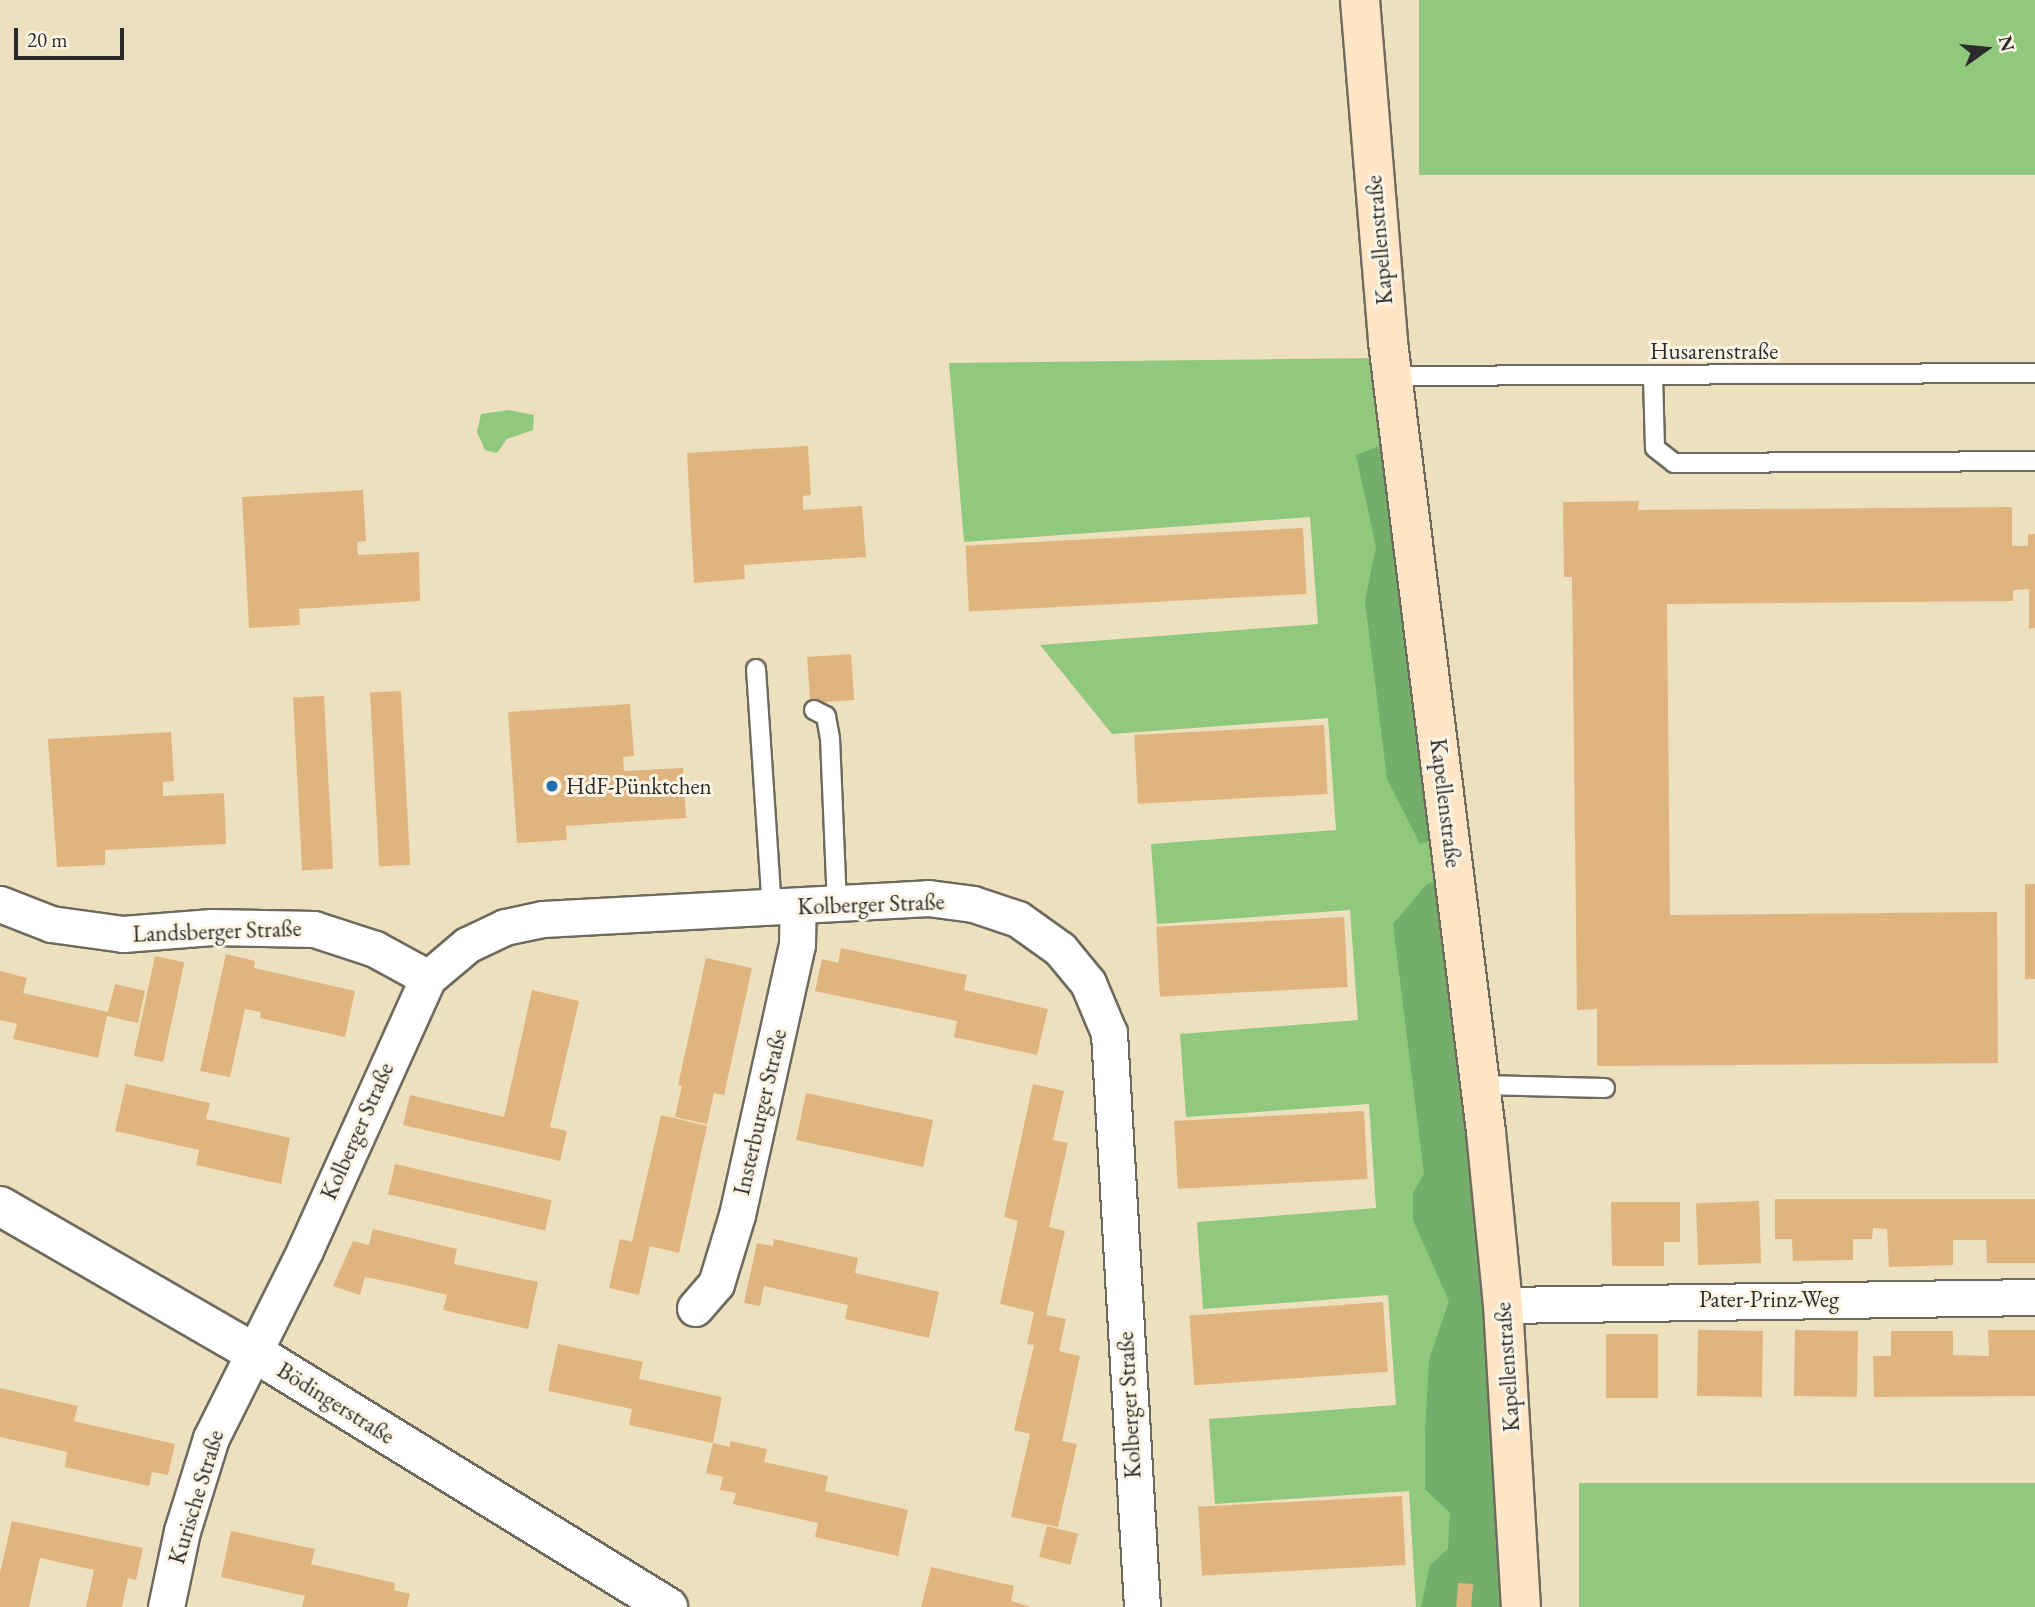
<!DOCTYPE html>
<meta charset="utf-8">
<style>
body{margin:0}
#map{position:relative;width:2035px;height:1607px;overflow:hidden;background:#ede0be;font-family:"EB Garamond",serif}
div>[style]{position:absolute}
.green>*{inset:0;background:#90c97d;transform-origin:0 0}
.forest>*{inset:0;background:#74ad6c}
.building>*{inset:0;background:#e0b47e;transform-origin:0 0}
.roads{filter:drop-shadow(2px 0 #6f6a5e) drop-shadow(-2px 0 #6f6a5e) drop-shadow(0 2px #6f6a5e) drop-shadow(0 -2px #6f6a5e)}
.service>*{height:18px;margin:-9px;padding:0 9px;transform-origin:9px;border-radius:9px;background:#fff}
.minor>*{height:35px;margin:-17.5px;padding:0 17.5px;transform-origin:17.5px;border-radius:17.5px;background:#fff}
.tertiary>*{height:38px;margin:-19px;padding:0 19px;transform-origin:19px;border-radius:19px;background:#fff}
.secondary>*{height:38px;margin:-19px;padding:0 19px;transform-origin:19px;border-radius:19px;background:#fde5c5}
.dots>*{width:19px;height:19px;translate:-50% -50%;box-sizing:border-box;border:4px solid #fcf5e5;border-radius:50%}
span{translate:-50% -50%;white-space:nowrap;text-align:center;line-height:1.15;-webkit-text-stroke:6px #fcf5e5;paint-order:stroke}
.street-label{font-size:23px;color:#2b2b2b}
.poi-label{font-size:23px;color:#2b2b2b}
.left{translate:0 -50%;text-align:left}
.north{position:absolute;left:1951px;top:14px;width:70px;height:70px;-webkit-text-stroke:5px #fcf5e5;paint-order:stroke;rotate:75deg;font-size:19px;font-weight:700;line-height:28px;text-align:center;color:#2b2b2b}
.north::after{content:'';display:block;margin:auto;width:24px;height:32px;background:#2b2b2b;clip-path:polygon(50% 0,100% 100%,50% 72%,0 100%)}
.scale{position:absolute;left:14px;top:28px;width:110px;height:32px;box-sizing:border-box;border:4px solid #2b2b2b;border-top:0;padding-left:9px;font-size:21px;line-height:24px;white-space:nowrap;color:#2b2b2b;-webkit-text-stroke:5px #fcf5e5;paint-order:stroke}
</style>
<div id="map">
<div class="green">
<div style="left:1419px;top:0;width:616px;height:175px"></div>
<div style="clip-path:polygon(1382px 358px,1511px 1607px,1416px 1607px,1409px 1491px,1215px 1504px,1209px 1419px,1396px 1405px,1388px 1295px,1203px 1309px,1197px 1222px,1376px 1208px,1369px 1104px,1186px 1117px,1180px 1034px,1358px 1020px,1350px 910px,1157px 924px,1151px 844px,1336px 830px,1328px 718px,1112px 734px,1040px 645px,1318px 624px,1310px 517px,964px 542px,949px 363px)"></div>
<div style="clip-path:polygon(509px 410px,534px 415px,533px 430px,507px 439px,497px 453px,485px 450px,477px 432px,481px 414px)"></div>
<div style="left:2035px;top:1483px;width:124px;height:456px;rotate:90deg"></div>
</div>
<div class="forest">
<div style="clip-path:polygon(1391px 442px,1436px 839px,1420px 844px,1387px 779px,1365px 601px,1376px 547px,1356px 455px)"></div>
<div style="clip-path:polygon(1441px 880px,1489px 1305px,1511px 1607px,1421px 1607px,1430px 1565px,1448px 1549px,1450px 1513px,1425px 1489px,1425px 1432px,1429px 1360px,1449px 1301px,1413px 1220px,1413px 1193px,1424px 1174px,1393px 924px,1427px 884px)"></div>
</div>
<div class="building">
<div style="clip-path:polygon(808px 446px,811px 495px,803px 496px,803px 510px,862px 506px,866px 557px,744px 565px,745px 579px,694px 583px,687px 453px)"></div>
<div style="clip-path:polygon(363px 490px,366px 541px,357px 542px,358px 555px,419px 552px,420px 601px,299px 609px,300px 625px,249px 628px,242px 497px)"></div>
<div style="clip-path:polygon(1639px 501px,1638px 510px,2012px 507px,2012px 546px,2028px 546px,2028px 534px,2035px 534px,2035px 628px,2029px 629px,2029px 589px,2013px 590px,2013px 601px,1667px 604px,1670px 915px,1997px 912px,1998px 1063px,1597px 1066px,1597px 1009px,1577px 1010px,1572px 577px,1564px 577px,1563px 502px)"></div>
<div style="left:1303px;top:528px;width:66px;height:338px;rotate:87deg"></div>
<div style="left:851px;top:654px;width:46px;height:44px;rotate:86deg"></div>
<div style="left:401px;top:691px;width:174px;height:31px;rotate:87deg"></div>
<div style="left:324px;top:696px;width:173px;height:31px;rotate:87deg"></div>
<div style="clip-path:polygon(630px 704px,634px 756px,623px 757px,624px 771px,683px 768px,686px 818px,566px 826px,567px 840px,517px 843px,508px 712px)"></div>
<div style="left:1324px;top:725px;width:69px;height:190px;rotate:87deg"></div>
<div style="clip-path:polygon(171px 732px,174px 781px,163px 782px,163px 796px,224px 793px,226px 844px,105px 850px,105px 865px,57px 867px,48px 739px)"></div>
<div style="left:2025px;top:884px;width:10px;height:95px"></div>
<div style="left:1344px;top:917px;width:70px;height:188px;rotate:87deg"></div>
<div style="clip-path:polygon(841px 948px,967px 975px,964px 990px,1048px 1009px,1037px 1055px,954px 1037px,957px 1021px,815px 991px,822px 959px,838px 963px)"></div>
<div style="clip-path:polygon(226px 954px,255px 961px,254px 968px,355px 991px,345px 1037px,260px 1018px,261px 1012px,245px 1009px,230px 1077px,200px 1071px)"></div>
<div style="left:155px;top:956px;width:30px;height:102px;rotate:12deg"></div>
<div style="clip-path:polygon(706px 958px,752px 968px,724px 1095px,714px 1093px,707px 1124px,675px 1117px,682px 1086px,678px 1085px)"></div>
<div style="clip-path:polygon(0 971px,27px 978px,23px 993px,108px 1012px,115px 984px,145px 991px,138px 1023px,107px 1016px,98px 1058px,13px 1039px,17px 1024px,0 1020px)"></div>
<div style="clip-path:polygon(532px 990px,579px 1001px,550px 1127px,567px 1131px,560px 1161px,403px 1125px,410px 1095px,504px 1117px)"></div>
<div style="clip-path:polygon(126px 1084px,210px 1103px,206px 1119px,290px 1138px,281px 1184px,196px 1165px,199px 1150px,115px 1131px)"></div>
<div style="clip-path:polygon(1033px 1084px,1064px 1091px,1053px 1140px,1068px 1143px,1049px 1227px,1065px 1231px,1046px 1315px,1066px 1319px,1059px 1351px,1080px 1356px,1062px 1441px,1077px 1444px,1058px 1527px,1011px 1517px,1030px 1434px,1014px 1430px,1034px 1345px,1027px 1344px,1034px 1312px,1000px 1304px,1018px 1221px,1004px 1217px)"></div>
<div style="left:806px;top:1093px;width:130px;height:48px;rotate:12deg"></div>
<div style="left:1364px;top:1111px;width:68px;height:190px;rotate:87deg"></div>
<div style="clip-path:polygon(661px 1115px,707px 1126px,679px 1253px,650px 1246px,639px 1295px,609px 1288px,620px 1239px,632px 1242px)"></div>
<div style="left:395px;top:1164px;width:161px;height:31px;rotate:13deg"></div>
<div style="clip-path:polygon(1775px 1199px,2035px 1199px,2035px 1263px,1987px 1263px,1986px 1240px,1953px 1240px,1953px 1265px,1889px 1267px,1887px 1229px,1873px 1228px,1872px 1239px,1853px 1239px,1853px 1260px,1793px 1261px,1792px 1239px,1775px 1239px)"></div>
<div style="left:1759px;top:1201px;width:62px;height:63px;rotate:88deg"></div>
<div style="clip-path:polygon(1611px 1202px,1680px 1202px,1680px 1242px,1664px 1242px,1664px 1266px,1612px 1266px)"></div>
<div style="clip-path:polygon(373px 1229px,457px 1249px,454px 1264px,538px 1282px,528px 1329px,443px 1310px,447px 1295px,405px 1285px,365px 1277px,360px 1295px,333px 1286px,353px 1241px,369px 1245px)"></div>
<div style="clip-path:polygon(774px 1239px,858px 1258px,855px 1273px,939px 1292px,929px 1338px,845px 1319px,848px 1305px,764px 1286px,760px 1306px,744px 1303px,757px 1243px,773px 1246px)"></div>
<div style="left:1383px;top:1302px;width:70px;height:194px;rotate:86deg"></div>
<div style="clip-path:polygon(1988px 1330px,2035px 1330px,2035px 1396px,1874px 1397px,1873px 1356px,1891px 1356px,1891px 1331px,1953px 1331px,1953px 1355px,1989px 1356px)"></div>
<div style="left:1763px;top:1331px;width:66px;height:65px;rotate:91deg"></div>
<div style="left:1858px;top:1331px;width:66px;height:63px;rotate:91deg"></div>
<div style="left:1606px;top:1334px;width:52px;height:64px"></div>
<div style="clip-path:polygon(558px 1344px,643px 1362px,639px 1379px,722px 1397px,713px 1443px,629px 1425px,632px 1409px,548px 1391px)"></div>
<div style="clip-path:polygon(0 1388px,78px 1406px,74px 1421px,175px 1444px,168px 1475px,152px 1472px,149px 1486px,65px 1467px,67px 1452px,0 1437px)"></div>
<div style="clip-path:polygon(730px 1441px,767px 1449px,764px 1462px,828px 1476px,825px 1491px,908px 1510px,898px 1556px,815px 1537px,818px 1523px,733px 1504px,736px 1493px,720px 1490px,723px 1477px,706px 1473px,713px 1443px,730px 1447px)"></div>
<div style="left:1402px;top:1496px;width:69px;height:204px;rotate:87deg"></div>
<div style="clip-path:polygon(12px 1521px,143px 1548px,136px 1580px,128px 1578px,122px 1607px,86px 1607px,94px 1570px,40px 1558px,29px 1607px,0 1607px,0 1573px)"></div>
<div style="left:1047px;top:1526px;width:32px;height:32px;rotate:14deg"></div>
<div style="clip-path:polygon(231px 1531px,315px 1549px,311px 1564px,395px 1583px,394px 1590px,410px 1594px,407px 1607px,302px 1607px,305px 1596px,221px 1577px)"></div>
<div style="clip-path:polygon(931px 1567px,1014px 1586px,1011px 1601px,1031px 1607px,921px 1607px)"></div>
<div style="left:1458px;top:1583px;width:15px;height:24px;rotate:4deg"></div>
</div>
<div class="roads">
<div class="service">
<div style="left:1393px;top:376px;width:642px;rotate:-0.27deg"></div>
<div style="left:1653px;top:376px;width:72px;rotate:88.4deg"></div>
<div style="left:1655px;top:448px;width:24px;rotate:38deg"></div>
<div style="left:1674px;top:463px;width:361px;rotate:-0.3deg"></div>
<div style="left:756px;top:669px;width:239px;rotate:86.2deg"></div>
<div style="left:814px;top:710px;width:13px;rotate:27deg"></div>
<div style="left:826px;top:716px;width:22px;rotate:80deg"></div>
<div style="left:830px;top:738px;width:166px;rotate:87.6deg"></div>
<div style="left:1481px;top:1085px;width:124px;rotate:1.4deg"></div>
</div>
<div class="minor">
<div style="left:0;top:904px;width:55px;rotate:21.4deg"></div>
<div style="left:51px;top:924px;width:73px;rotate:7.9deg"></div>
<div style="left:123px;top:934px;width:89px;rotate:-4.5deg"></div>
<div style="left:212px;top:927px;width:102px;rotate:1.1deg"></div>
<div style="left:314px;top:929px;width:64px;rotate:18.2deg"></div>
<div style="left:375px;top:949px;width:60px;rotate:28.7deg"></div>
<div style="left:1503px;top:1305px;width:532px;rotate:-0.86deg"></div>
<div style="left:695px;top:1308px;width:32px;rotate:-49deg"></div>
<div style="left:716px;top:1284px;width:72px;rotate:-73.1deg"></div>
<div style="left:737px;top:1215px;width:277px;rotate:-77.5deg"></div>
<div style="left:797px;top:945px;width:39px;rotate:-89deg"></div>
<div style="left:166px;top:1607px;width:78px;rotate:-78.1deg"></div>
<div style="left:182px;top:1531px;width:97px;rotate:-72.7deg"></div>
<div style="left:211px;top:1438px;width:210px;rotate:-63.4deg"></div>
<div style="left:305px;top:1250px;width:299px;rotate:-65.7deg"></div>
<div style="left:428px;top:978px;width:51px;rotate:-40.2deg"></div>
<div style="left:467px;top:945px;width:42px;rotate:-25.3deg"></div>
<div style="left:505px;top:927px;width:39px;rotate:-12deg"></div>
<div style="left:543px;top:919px;width:386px;rotate:-3.1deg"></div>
<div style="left:928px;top:898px;width:45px;rotate:7.6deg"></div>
<div style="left:973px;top:904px;width:47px;rotate:18.4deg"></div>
<div style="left:1018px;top:919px;width:52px;rotate:35.5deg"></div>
<div style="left:1060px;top:949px;width:44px;rotate:50.5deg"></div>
<div style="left:1088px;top:983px;width:54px;rotate:67.2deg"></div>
<div style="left:1109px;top:1033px;width:575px;rotate:86.71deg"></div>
</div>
<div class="tertiary">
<div style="left:0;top:1206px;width:294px;rotate:30deg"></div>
<div style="left:255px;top:1353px;width:485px;rotate:31.6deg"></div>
</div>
<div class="secondary">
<div style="left:1360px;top:0;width:343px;rotate:85.3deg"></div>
<div style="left:1388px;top:342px;width:796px;rotate:82.93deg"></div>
<div style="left:1486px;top:1132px;width:174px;rotate:84.4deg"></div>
<div style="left:1503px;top:1305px;width:303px;rotate:86.6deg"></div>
</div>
</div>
<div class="dots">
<div style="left:552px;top:786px;background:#1f6fb2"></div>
</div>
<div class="street-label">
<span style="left:1379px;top:240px;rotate:-95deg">Kapellenstraße</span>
<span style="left:1714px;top:351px">Husarenstraße</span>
<span style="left:1446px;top:803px;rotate:83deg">Kapellenstraße</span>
<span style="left:871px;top:904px;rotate:-2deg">Kolberger Straße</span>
<span style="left:217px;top:931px;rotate:-2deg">Landsberger Straße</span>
<span style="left:760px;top:1112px;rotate:-77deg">Insterburger Straße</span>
<span style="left:357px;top:1131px;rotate:-66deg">Kolberger Straße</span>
<span style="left:1769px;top:1299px">Pater-Prinz-Weg</span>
<span style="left:1507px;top:1367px;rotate:-94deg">Kapellenstraße</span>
<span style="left:336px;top:1403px;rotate:32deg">Bödingerstraße</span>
<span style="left:1129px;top:1405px;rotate:-93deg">Kolberger Straße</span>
<span style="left:196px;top:1497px;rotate:-73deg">Kurische Straße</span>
</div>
<div class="poi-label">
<span class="left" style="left:566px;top:786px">HdF-Pünktchen</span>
</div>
<div class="north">N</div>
<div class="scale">20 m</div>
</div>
